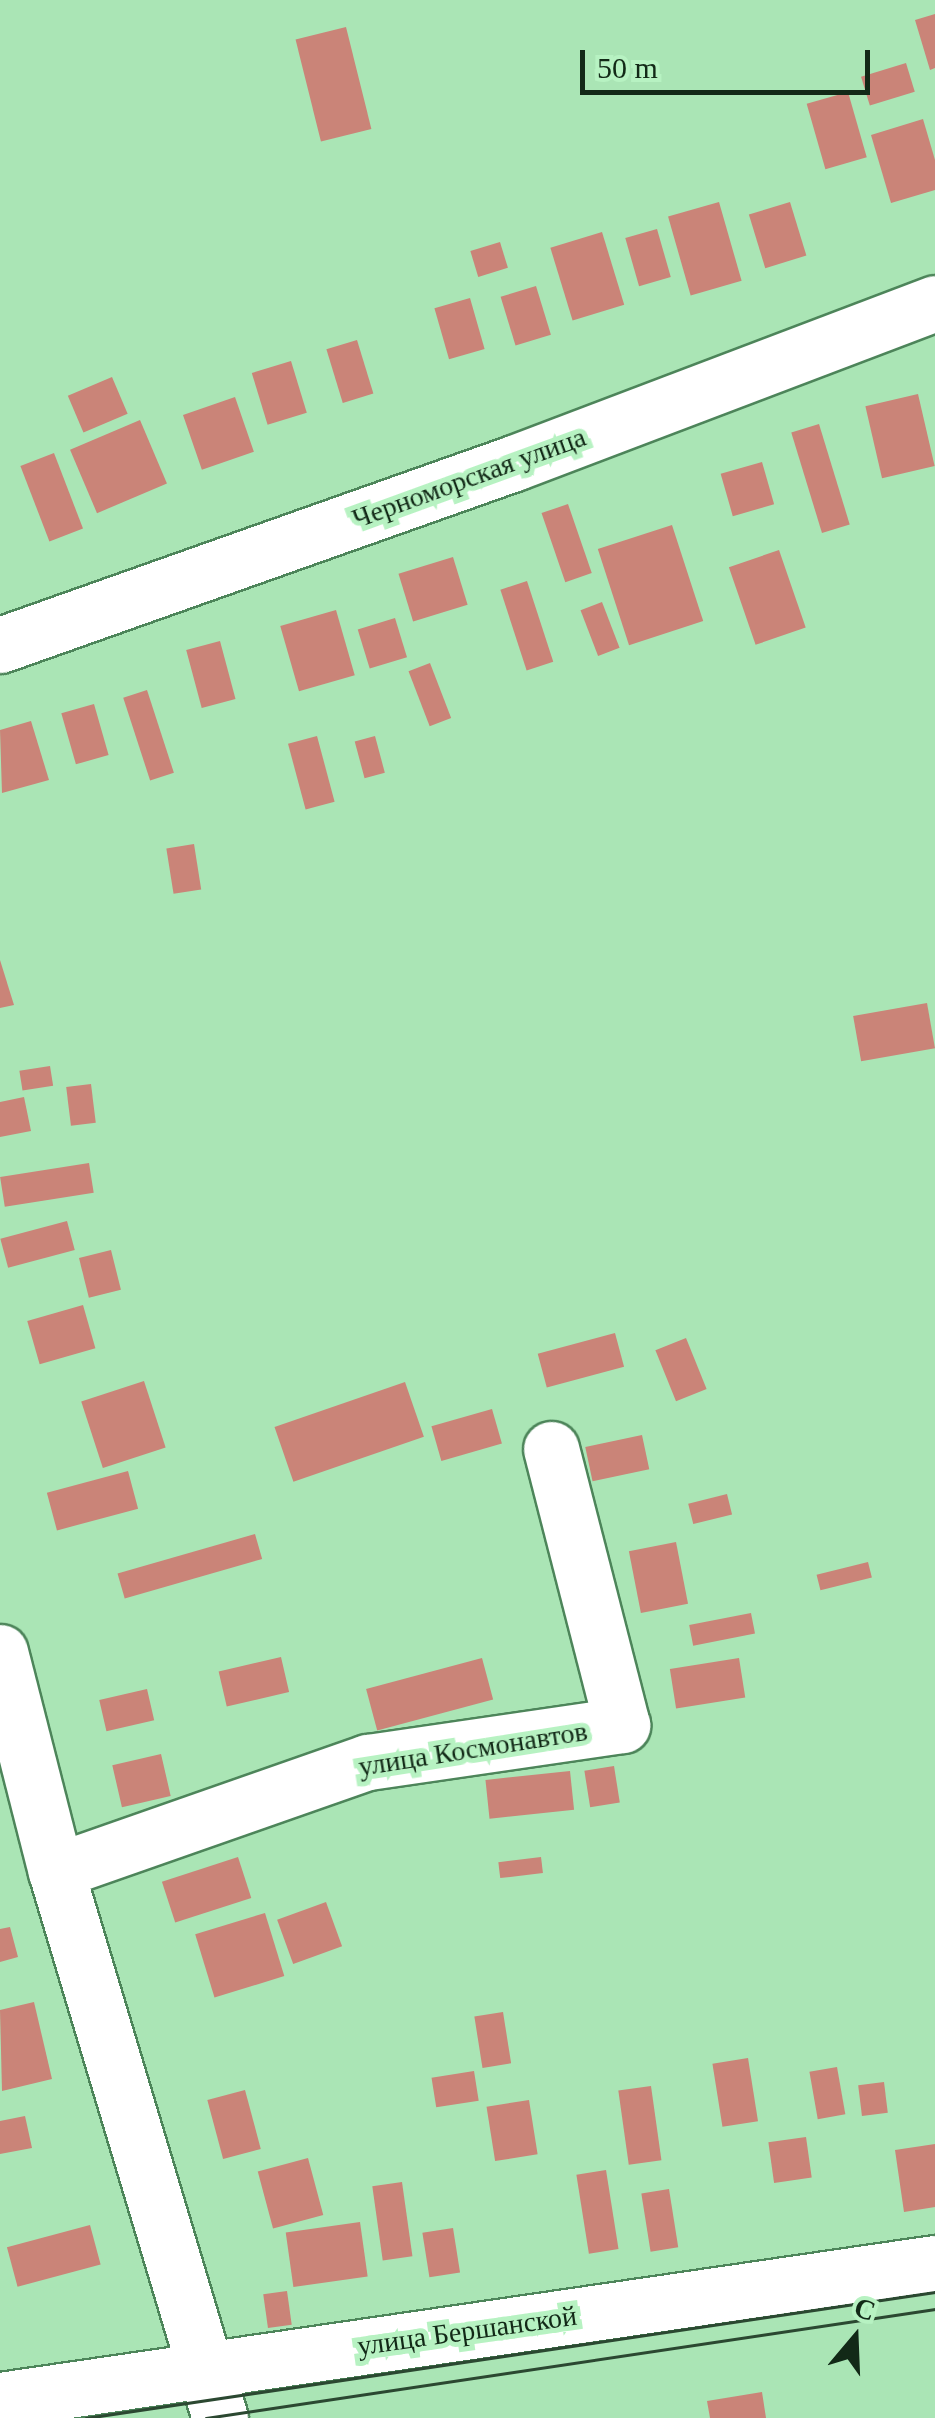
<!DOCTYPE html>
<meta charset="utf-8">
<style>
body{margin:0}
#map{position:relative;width:935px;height:2418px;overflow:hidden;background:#aae5b5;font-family:Georgia,serif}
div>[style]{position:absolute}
.building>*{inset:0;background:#ca8478;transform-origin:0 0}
.roads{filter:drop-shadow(2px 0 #4d855a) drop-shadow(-2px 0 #4d855a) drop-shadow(0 2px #4d855a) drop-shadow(0 -2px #4d855a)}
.minor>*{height:55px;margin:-27.5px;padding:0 27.5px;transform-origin:27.5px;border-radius:27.5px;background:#fff}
.tram>*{height:2.5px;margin:-1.25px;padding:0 1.25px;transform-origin:1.25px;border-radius:1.25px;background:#2b4831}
span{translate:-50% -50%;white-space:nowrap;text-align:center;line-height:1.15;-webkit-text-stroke:10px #b7f2c2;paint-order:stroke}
.street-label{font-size:28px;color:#122917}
.north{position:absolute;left:805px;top:2288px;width:100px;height:100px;-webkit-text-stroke:8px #b7f2c2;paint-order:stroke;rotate:19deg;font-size:28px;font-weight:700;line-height:40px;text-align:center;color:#122917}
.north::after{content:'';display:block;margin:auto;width:35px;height:45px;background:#122917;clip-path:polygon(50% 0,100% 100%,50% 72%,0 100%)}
.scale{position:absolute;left:580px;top:50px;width:290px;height:45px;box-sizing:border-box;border:5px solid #122917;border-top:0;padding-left:12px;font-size:30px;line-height:35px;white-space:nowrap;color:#122917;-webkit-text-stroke:8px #b7f2c2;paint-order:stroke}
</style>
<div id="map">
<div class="building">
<div style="clip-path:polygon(935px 14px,935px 68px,930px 70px,915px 20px)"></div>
<div style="left:346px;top:27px;width:105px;height:52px;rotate:76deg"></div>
<div style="left:906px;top:63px;width:30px;height:47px;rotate:73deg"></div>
<div style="left:848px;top:92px;width:68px;height:43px;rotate:74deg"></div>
<div style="clip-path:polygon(923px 119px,935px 160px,935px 190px,891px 203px,871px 135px)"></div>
<div style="left:719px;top:202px;width:82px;height:53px;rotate:74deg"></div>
<div style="left:790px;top:202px;width:56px;height:43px;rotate:73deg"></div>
<div style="left:657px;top:229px;width:50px;height:33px;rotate:74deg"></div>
<div style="left:602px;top:232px;width:76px;height:54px;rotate:73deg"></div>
<div style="left:500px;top:242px;width:27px;height:31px;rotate:73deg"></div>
<div style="left:536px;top:286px;width:51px;height:37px;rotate:73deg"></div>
<div style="left:470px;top:298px;width:53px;height:37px;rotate:74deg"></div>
<div style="left:357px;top:340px;width:56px;height:32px;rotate:73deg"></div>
<div style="left:291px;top:361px;width:54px;height:41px;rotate:73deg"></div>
<div style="left:112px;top:377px;width:40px;height:48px;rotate:67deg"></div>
<div style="left:918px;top:394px;width:74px;height:54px;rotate:77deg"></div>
<div style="left:235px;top:397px;width:58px;height:55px;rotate:71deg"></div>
<div style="left:140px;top:420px;width:69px;height:76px;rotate:67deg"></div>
<div style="left:819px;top:424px;width:105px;height:29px;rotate:73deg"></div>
<div style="left:54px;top:453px;width:81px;height:36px;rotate:69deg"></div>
<div style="left:762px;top:462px;width:44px;height:43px;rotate:74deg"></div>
<div style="left:568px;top:504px;width:73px;height:28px;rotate:71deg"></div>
<div style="left:672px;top:525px;width:101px;height:78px;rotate:72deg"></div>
<div style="left:779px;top:550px;width:82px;height:53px;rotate:71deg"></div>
<div style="left:453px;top:557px;width:50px;height:57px;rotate:73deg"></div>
<div style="left:527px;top:581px;width:85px;height:28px;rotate:72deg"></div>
<div style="left:602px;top:602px;width:49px;height:23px;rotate:69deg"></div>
<div style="left:336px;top:610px;width:68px;height:58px;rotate:74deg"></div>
<div style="left:395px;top:618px;width:41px;height:39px;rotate:73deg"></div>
<div style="left:220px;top:641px;width:60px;height:35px;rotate:75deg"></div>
<div style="left:430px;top:663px;width:59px;height:23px;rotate:69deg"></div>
<div style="left:147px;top:690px;width:87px;height:25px;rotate:72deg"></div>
<div style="left:94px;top:704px;width:53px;height:34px;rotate:74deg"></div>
<div style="clip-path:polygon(31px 721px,49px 780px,2px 793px,0 730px)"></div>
<div style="left:317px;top:736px;width:68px;height:30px;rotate:75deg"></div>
<div style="left:375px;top:736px;width:38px;height:21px;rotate:75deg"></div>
<div style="left:194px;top:844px;width:46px;height:28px;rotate:81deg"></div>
<div style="clip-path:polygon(0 960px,14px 1005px,0 1008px)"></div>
<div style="left:927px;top:1003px;width:46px;height:75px;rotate:80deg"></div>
<div style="left:50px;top:1066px;width:20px;height:31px;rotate:81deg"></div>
<div style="left:91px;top:1084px;width:39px;height:25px;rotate:83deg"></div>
<div style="clip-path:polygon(24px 1097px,31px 1131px,0 1137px,0 1102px)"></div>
<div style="left:89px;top:1163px;width:30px;height:90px;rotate:81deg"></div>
<div style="left:67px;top:1221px;width:30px;height:69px;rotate:75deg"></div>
<div style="left:111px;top:1250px;width:41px;height:33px;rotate:76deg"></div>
<div style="left:83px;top:1305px;width:45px;height:58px;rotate:74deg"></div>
<div style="left:615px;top:1333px;width:35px;height:80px;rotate:75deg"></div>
<div style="left:686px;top:1338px;width:55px;height:33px;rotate:68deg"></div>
<div style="left:144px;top:1381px;width:70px;height:66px;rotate:72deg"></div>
<div style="left:405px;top:1382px;width:58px;height:138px;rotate:71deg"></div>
<div style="left:492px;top:1409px;width:36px;height:63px;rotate:74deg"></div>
<div style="left:642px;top:1435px;width:35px;height:58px;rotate:78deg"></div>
<div style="left:128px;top:1471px;width:39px;height:84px;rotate:75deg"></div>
<div style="left:727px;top:1494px;width:21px;height:40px;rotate:76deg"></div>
<div style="left:255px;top:1534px;width:26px;height:143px;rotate:74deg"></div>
<div style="left:676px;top:1542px;width:63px;height:48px;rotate:79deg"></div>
<div style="left:868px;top:1562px;width:16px;height:53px;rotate:76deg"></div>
<div style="left:751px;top:1613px;width:21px;height:63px;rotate:79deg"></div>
<div style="left:281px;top:1657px;width:36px;height:64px;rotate:77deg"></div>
<div style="left:482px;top:1658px;width:43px;height:120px;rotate:75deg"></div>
<div style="left:739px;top:1658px;width:40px;height:70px;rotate:81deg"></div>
<div style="left:147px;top:1689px;width:32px;height:49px;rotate:77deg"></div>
<div style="left:161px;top:1754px;width:43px;height:50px;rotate:77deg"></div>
<div style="left:614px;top:1766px;width:37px;height:30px;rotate:81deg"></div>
<div style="left:570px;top:1771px;width:39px;height:85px;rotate:84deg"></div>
<div style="left:238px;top:1857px;width:43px;height:80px;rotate:72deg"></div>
<div style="left:541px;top:1857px;width:16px;height:43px;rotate:83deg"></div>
<div style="left:326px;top:1902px;width:47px;height:52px;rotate:70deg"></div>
<div style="left:265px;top:1913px;width:66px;height:73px;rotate:73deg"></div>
<div style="clip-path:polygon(10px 1927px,18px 1957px,0 1962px,0 1929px)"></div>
<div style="clip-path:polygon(34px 2002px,52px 2079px,2px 2091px,0 2010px)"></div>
<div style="left:503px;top:2012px;width:52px;height:29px;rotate:81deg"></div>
<div style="left:748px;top:2058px;width:64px;height:36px;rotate:81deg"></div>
<div style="left:837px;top:2067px;width:48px;height:28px;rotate:80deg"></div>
<div style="left:474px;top:2071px;width:30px;height:43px;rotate:81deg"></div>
<div style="left:884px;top:2082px;width:31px;height:26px;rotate:83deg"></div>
<div style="left:651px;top:2086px;width:75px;height:33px;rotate:82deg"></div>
<div style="left:245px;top:2090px;width:61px;height:39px;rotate:75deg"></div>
<div style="left:529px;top:2100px;width:55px;height:43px;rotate:81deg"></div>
<div style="clip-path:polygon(25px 2116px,32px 2148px,0 2154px,0 2121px)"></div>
<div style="left:806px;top:2137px;width:41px;height:38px;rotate:82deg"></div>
<div style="clip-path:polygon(935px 2144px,935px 2207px,904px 2212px,895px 2150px)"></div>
<div style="left:308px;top:2158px;width:59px;height:52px;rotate:75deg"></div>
<div style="left:606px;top:2170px;width:80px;height:30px;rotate:81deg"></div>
<div style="left:402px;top:2182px;width:75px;height:30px;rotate:82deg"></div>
<div style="left:669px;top:2189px;width:59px;height:28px;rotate:81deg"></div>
<div style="left:360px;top:2222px;width:55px;height:75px;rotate:82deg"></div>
<div style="left:90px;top:2225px;width:41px;height:86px;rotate:75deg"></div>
<div style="left:453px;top:2228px;width:45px;height:31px;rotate:81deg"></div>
<div style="left:287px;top:2291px;width:34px;height:24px;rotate:82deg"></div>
<div style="clip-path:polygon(762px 2392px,766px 2418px,710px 2418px,707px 2401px)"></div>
</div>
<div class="roads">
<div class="minor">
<div style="left:0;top:645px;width:545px;rotate:-19.5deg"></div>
<div style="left:514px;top:463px;width:450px;rotate:-20.8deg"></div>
<div style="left:0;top:1652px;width:226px;rotate:75.7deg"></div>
<div style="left:56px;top:1871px;width:571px;rotate:73.31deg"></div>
<div style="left:56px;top:1871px;width:330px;rotate:-19.3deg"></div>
<div style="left:368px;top:1762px;width:257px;rotate:-8.3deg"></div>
<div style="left:622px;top:1725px;width:285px;rotate:-104.4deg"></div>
<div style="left:0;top:2400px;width:945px;rotate:-8.34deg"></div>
</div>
</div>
<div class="tram">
<div style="left:86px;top:2418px;width:858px;rotate:-8.44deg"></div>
<div style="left:206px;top:2418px;width:737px;rotate:-8.5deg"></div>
</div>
<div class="street-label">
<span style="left:469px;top:478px;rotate:-20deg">Черноморская улица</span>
<span style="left:473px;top:1749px;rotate:-9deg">улица Космонавтов</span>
<span style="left:467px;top:2331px;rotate:-8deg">улица Бершанской</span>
</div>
<div class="north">С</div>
<div class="scale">50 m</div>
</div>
